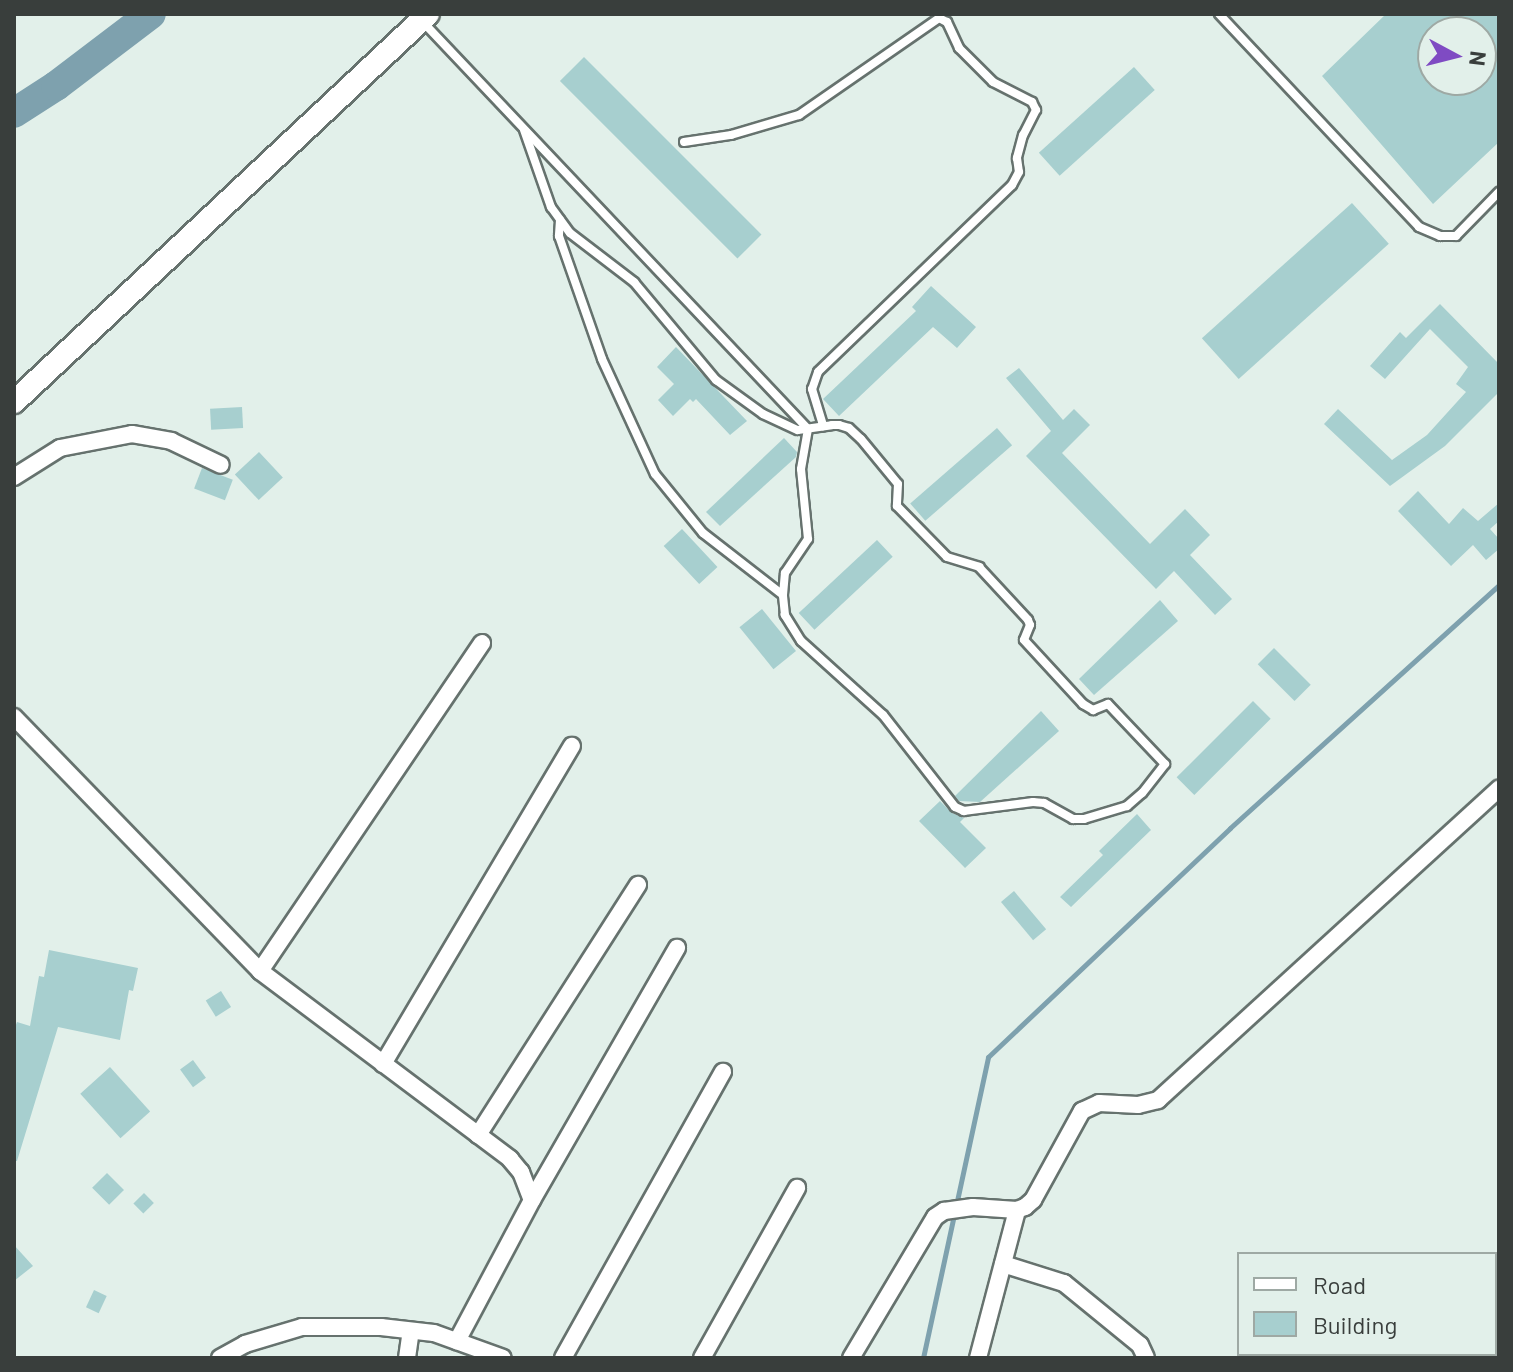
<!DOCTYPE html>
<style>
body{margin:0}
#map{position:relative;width:1513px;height:1372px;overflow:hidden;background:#e2f0ea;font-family:Barlow,sans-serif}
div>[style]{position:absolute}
.stream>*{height:5px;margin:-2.5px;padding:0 2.5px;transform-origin:2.5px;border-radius:2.5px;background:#7ea1ae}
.river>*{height:30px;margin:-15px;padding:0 15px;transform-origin:15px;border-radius:15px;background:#7ea1ae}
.building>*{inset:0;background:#a7cfcf;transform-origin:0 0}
.roads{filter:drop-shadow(2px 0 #66726e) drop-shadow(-2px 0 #66726e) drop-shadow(0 2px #66726e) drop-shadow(0 -2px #66726e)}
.service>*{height:8px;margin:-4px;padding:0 4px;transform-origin:4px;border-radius:4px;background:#fff}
.minor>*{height:16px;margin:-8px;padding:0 8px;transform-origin:8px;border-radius:8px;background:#fff}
.tertiary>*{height:22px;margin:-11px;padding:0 11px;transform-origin:11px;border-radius:11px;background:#fff}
span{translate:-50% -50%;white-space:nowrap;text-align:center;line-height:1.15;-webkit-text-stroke:8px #e2f0ea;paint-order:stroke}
.frame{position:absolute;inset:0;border:16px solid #393e3c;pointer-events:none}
.legend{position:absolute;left:1237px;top:1252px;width:260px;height:104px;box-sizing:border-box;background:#e2f0ea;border:2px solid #9ea9a4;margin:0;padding:10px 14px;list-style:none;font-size:24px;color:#393e3c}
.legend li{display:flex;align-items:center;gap:16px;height:40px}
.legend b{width:40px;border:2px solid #9ea9a4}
.north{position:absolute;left:1417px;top:16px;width:80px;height:80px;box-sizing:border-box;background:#e2f0ea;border:2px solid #9ea9a4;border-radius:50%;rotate:97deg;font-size:22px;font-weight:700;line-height:32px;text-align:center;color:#393e3c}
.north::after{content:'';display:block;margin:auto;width:28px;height:36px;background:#7f4bc3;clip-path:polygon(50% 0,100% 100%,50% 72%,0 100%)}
</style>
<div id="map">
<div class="stream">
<div style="left:923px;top:1358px;width:308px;rotate:-77.8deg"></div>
<div style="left:988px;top:1057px;width:333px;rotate:-43.4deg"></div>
<div style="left:1230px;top:828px;width:363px;rotate:-42.1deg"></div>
</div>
<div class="river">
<div style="left:14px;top:113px;width:50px;rotate:-32.7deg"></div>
<div style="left:56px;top:86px;width:119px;rotate:-37.2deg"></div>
</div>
<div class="building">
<div style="clip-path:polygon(evenodd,1386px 14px,1499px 14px,1499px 142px,1433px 204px,1322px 76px,1386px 14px,1433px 32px,1481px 32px,1481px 80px,1433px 80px,1433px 32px)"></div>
<div style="left:584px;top:57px;width:251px;height:34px;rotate:45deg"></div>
<div style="left:1134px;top:67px;width:31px;height:128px;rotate:48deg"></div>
<div style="left:1352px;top:203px;width:55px;height:202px;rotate:48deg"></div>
<div style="clip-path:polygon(931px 286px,976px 327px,957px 348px,933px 327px,839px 416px,823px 399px,916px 311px,912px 307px)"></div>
<div style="clip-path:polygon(1440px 304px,1499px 364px,1499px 392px,1445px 446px,1390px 486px,1324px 424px,1338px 409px,1392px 460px,1427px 435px,1466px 392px,1456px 384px,1468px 367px,1430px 329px,1385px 379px,1370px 366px,1400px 332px,1406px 338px)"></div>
<div style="clip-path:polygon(676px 347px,747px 421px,730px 435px,696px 399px,693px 402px,690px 399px,673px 416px,658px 400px,674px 384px,657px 367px)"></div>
<div style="clip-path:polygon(1019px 368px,1063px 420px,1074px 409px,1090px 425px,1062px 453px,1150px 544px,1185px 509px,1210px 535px,1190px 555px,1232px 599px,1215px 615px,1174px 571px,1156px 589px,1026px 456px,1051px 431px,1006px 378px)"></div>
<div style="left:242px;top:407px;width:21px;height:32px;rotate:87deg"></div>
<div style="left:997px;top:428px;width:23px;height:115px;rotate:49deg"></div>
<div style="clip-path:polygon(784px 438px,797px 452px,796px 457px,720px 526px,706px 512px)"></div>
<div style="left:259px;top:452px;width:35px;height:33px;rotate:47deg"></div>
<div style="left:202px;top:468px;width:33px;height:22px;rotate:21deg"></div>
<div style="clip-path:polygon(1418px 491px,1449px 524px,1463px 508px,1478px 521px,1499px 503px,1499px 521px,1490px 529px,1499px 539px,1499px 549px,1486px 560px,1473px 545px,1451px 566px,1398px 511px)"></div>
<div style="left:682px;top:529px;width:52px;height:25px;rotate:47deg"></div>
<div style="left:877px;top:540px;width:23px;height:107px;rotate:47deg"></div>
<div style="clip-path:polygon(1160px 600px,1178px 621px,1094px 695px,1079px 679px)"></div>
<div style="left:762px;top:609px;width:54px;height:29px;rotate:51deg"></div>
<div style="left:1274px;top:648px;width:52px;height:23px;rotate:45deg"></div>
<div style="left:1253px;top:701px;width:25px;height:108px;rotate:45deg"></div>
<div style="clip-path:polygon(1041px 711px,1059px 731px,980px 802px,959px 801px,955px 796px)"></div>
<div style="clip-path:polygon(940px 801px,952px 813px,964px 818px,960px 822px,986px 848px,965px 868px,919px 821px)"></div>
<div style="clip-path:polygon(1137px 814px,1151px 830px,1071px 907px,1060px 897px,1103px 855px,1099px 851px)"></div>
<div style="left:1014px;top:891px;width:50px;height:17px;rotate:50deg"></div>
<div style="clip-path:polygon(49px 950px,138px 968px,133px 991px,129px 990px,120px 1040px,58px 1027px,17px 1161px,14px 1161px,14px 1030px,17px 1022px,30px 1026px,39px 976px,44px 977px)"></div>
<div style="left:221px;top:991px;width:19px;height:18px;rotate:58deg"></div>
<div style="left:193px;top:1060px;width:22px;height:16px;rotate:54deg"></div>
<div style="left:110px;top:1067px;width:60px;height:40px;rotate:48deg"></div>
<div style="left:107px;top:1173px;width:24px;height:21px;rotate:45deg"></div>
<div style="left:144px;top:1193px;width:14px;height:15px;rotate:45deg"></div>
<div style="clip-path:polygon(14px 1245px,33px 1266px,14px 1281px)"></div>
<div style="left:94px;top:1290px;width:14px;height:19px;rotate:25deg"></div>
</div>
<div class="roads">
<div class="service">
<div style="left:1219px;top:14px;width:292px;rotate:46.8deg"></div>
<div style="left:1419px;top:227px;width:23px;rotate:23deg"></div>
<div style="left:1440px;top:236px;width:16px"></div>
<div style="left:1456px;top:236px;width:62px;rotate:-45.7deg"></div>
<div style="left:422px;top:21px;width:562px;rotate:46.59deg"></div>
<div style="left:524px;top:130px;width:82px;rotate:70.7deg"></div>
<div style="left:551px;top:207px;width:32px;rotate:54deg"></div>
<div style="left:570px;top:233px;width:81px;rotate:37.4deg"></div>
<div style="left:634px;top:282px;width:128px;rotate:50.1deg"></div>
<div style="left:716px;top:380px;width:58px;rotate:35.9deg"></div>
<div style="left:763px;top:414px;width:38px;rotate:25deg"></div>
<div style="left:798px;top:430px;width:34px;rotate:-8deg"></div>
<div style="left:832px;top:425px;width:7px"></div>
<div style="left:839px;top:425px;width:10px;rotate:17deg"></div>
<div style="left:849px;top:428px;width:16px;rotate:43deg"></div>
<div style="left:861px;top:439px;width:58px;rotate:50.6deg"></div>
<div style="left:898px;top:484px;width:22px;rotate:93deg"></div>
<div style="left:897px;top:506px;width:71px;rotate:45.6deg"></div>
<div style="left:947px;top:557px;width:34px;rotate:17deg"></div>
<div style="left:979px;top:567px;width:72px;rotate:47.2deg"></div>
<div style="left:1028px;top:620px;width:5px;rotate:68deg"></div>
<div style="left:1030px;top:625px;width:16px;rotate:112deg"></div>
<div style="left:1024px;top:640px;width:87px;rotate:47.3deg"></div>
<div style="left:1083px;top:704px;width:12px;rotate:31deg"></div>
<div style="left:1093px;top:710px;width:16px;rotate:-22deg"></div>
<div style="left:1108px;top:704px;width:83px;rotate:46.5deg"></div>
<div style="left:1165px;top:764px;width:37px;rotate:128deg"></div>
<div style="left:1142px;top:793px;width:20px;rotate:139deg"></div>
<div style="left:1127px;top:806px;width:45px;rotate:163.2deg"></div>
<div style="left:1084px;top:819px;width:11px;rotate:180deg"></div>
<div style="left:1073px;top:819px;width:33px;rotate:-151deg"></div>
<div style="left:1044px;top:803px;width:11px;rotate:-175deg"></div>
<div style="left:1033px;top:802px;width:70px;rotate:172.6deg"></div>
<div style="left:964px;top:811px;width:10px;rotate:-156deg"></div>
<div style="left:955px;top:807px;width:117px;rotate:-128deg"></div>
<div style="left:883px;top:715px;width:110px;rotate:-137.9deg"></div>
<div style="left:801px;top:641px;width:31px;rotate:-122deg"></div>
<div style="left:785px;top:615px;width:20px;rotate:-96deg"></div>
<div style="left:783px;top:595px;width:22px;rotate:-85deg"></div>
<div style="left:785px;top:573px;width:41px;rotate:-55.9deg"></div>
<div style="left:808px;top:539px;width:70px;rotate:-95.7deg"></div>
<div style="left:801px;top:469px;width:41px;rotate:-80.1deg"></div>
<div style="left:684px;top:142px;width:48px;rotate:-8.5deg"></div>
<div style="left:731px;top:135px;width:71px;rotate:-16.4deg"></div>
<div style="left:799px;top:115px;width:170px;rotate:-34.7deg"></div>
<div style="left:939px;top:18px;width:9px;rotate:27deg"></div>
<div style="left:947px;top:22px;width:29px;rotate:65deg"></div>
<div style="left:959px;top:48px;width:48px;rotate:45deg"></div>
<div style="left:993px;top:82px;width:44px;rotate:27.1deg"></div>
<div style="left:1032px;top:102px;width:9px;rotate:63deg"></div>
<div style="left:1036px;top:110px;width:28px;rotate:117deg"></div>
<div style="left:1023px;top:135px;width:24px;rotate:105deg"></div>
<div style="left:1017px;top:158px;width:14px;rotate:82deg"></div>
<div style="left:1019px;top:172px;width:15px;rotate:118deg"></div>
<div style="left:1012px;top:185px;width:269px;rotate:136.1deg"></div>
<div style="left:818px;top:372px;width:18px;rotate:109deg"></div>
<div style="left:812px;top:389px;width:39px;rotate:73deg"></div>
<div style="left:560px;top:220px;width:16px;rotate:94deg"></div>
<div style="left:559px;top:236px;width:130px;rotate:70.7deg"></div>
<div style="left:602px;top:359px;width:127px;rotate:65.3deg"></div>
<div style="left:655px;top:474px;width:76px;rotate:50.9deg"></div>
<div style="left:703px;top:533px;width:101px;rotate:37.8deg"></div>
</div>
<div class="minor">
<div style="left:14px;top:477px;width:54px;rotate:-32.2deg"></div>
<div style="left:60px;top:448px;width:73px;rotate:-11deg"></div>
<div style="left:132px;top:434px;width:40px;rotate:10deg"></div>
<div style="left:171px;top:441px;width:55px;rotate:25.6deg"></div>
<div style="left:14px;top:717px;width:354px;rotate:45.9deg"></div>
<div style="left:260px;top:971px;width:313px;rotate:36.9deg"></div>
<div style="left:510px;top:1159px;width:17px;rotate:50deg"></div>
<div style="left:521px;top:1172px;width:30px;rotate:69deg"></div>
<div style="left:532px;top:1200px;width:160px;rotate:118deg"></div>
<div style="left:260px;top:971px;width:396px;rotate:-55.9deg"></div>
<div style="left:383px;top:1064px;width:370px;rotate:-59.3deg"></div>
<div style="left:478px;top:1135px;width:297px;rotate:-57.4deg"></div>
<div style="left:532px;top:1200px;width:291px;rotate:-60.1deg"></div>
<div style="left:1003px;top:1264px;width:64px;rotate:17.3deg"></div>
<div style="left:1064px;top:1283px;width:98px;rotate:39.2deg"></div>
<div style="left:1140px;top:1345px;width:14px;rotate:65deg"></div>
<div style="left:1495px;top:1345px;width:6px;rotate:-45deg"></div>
<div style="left:220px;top:1358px;width:29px;rotate:-29deg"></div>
<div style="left:245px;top:1344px;width:59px;rotate:-16.6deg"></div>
<div style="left:302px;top:1327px;width:79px"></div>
<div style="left:381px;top:1327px;width:53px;rotate:6.5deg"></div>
<div style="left:434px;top:1333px;width:73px;rotate:19.9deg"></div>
<div style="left:407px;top:1358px;width:27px;rotate:-82deg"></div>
<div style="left:563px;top:1358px;width:328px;rotate:-60.8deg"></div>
<div style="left:702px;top:1358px;width:195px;rotate:-60.8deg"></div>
<div style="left:851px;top:1358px;width:164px;rotate:-59.2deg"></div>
<div style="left:935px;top:1217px;width:11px;rotate:-34deg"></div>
<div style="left:944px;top:1211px;width:29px;rotate:-8deg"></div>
<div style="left:973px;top:1207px;width:44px;rotate:3.9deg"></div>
<div style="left:1017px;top:1210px;width:9px;rotate:-21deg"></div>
<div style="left:1025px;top:1207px;width:11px;rotate:-41deg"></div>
<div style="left:1033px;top:1200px;width:102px;rotate:-61.2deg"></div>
<div style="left:1082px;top:1111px;width:19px;rotate:-25deg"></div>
<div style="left:1099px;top:1103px;width:39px;rotate:3deg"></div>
<div style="left:1138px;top:1105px;width:21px;rotate:-14deg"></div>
<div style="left:1158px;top:1100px;width:462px;rotate:-42.4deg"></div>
<div style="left:978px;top:1358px;width:153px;rotate:-75.2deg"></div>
<div style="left:1482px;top:1358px;width:6px;rotate:-45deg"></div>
</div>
<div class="tertiary">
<div style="left:14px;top:402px;width:567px;rotate:-43.14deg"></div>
</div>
</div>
<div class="frame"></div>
<ul class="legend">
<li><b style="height:10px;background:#fff"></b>Road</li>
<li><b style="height:22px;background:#a7cfcf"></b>Building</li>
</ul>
<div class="north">N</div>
</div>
